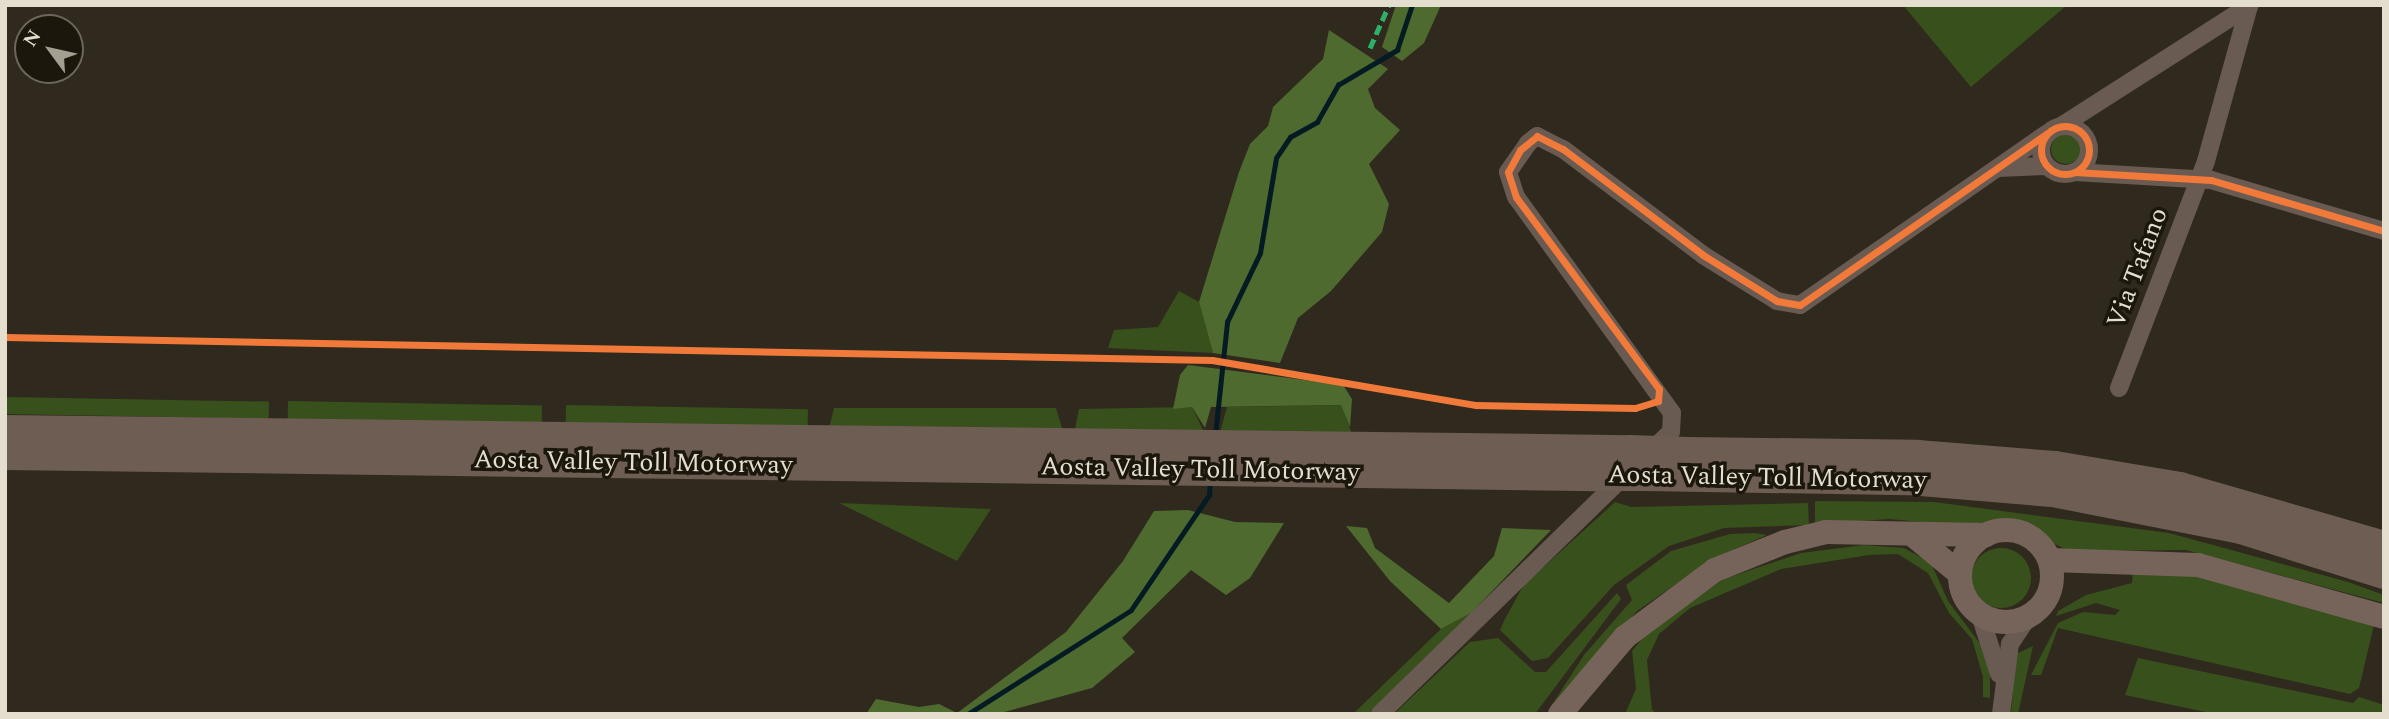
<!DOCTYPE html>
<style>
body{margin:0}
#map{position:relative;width:2389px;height:719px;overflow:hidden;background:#302a1e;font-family:Spectral,serif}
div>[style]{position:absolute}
.green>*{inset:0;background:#38501b;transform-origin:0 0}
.round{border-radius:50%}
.forest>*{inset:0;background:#4e6a2f}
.stream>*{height:4.5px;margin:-2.25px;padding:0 2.25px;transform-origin:2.25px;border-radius:2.25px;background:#041b24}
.street>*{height:18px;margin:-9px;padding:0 9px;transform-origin:9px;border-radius:9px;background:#695a52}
.street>.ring{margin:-9px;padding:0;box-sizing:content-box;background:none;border:18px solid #695a52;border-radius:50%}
.secondary>*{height:24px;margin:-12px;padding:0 12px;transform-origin:12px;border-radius:12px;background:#766359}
.secondary>.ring{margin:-12px;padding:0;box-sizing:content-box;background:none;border:24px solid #766359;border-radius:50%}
.highway>*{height:32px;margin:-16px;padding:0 16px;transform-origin:16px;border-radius:16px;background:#6e5d53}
.highway-bridge>*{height:32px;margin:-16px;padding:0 16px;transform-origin:16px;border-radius:16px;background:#6e5d53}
.quiet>*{height:5px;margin-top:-2.5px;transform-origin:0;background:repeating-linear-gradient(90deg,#2db169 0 10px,transparent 0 15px)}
.cycleway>*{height:7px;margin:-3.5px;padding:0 3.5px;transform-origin:3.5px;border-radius:3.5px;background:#f17a3a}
.cycleway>.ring{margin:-3.5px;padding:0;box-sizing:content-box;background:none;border:7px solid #f17a3a;border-radius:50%}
span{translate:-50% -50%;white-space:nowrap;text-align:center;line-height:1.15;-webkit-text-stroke:7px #1c170c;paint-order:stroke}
.street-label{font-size:26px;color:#e4decf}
.frame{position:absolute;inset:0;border:7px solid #e4decf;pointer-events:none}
.north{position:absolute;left:14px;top:14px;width:70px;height:70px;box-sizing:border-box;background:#1c170c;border:2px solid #6c675a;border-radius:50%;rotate:303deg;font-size:19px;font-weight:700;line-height:28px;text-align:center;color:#e4decf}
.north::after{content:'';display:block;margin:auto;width:24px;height:32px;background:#a59f91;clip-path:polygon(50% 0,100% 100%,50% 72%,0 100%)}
</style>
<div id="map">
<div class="green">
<div style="clip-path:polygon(1903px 5px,2067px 5px,1971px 87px)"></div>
<div class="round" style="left:2051px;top:134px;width:30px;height:30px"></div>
<div style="clip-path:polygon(1179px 291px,1199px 302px,1213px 353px,1108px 348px,1114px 330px,1158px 327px)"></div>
<div style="left:5px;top:397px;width:264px;height:17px;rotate:1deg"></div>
<div style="left:288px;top:401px;width:254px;height:20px;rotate:1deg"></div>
<div style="left:566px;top:405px;width:242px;height:21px;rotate:1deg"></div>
<div style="clip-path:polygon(1342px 405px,1351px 432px,1220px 432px,1227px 407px)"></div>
<div style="clip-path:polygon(1192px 407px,1204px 432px,1075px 429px,1079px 409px)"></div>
<div style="clip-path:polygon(834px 408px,1056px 408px,1063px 431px,829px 428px)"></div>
<div style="clip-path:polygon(1815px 501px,1934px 502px,2169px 533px,2348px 582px,2384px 595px,2384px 603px,2186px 550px,2069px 551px,2009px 521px,1973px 527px,1890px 519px,1815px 524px)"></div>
<div style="clip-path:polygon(1615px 502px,1631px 507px,1808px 503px,1809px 525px,1724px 528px,1669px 546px,1614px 585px,1548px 658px,1532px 661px,1500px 630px,1505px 619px,1523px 586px)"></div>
<div style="clip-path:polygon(839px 503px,991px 509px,957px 561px)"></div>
<div style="clip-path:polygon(1755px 533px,1767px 535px,1714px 558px,1637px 611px,1546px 714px,1584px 655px,1632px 600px,1626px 585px,1671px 551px,1730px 534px)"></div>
<div style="clip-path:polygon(1864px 545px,1904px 548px,1931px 563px,1948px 601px,1990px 657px,1990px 698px,1983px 697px,1983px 677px,1972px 639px,1949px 613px,1928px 573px,1898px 554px,1869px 555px,1781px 569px,1690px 608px,1659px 634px,1647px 660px,1652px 710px,1657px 714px,1625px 714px,1636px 689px,1632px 651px,1648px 632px,1724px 579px,1801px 553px)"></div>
<div class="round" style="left:1971px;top:548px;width:60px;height:60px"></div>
<div style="clip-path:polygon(2133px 570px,2198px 575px,2374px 625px,2359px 688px,2350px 694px,2058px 628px,2041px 675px,2031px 675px,2058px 623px,2083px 612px,2115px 615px,2120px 610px,2096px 603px,2056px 616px,2058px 611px,2086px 595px,2132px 583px)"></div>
<div style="clip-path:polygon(1617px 593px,1621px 599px,1535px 714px,1395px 713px,1470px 642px,1498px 638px,1535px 672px,1546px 672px)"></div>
<div style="clip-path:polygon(1471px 613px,1369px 714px,1353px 714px,1441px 629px)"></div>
<div style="clip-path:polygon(2033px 646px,2018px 714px,2011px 714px,2016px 654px)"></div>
<div style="clip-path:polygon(2138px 658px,2353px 703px,2359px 697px,2384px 705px,2384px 714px,2215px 714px,2125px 695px)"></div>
</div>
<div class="forest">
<div style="clip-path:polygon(1396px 5px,1441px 5px,1424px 43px,1402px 61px,1382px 47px)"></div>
<div style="clip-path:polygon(1329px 30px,1388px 69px,1368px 89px,1375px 108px,1400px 130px,1369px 164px,1389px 204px,1382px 232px,1331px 291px,1298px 318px,1280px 363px,1213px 353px,1199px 302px,1239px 172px,1250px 144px,1268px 126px,1273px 107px,1323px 59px)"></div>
<div style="clip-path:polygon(1188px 365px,1343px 385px,1352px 399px,1350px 427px,1341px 405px,1211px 407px,1205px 428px,1192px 407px,1173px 409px,1180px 375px)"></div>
<div style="clip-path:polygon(1188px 510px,1235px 522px,1284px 523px,1250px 578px,1226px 595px,1191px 570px,1122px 638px,1135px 652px,1092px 688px,997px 714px,866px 714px,876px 699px,919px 707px,939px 704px,957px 713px,1066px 632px,1123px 561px,1154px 511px)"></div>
<div style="clip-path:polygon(1346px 526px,1367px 528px,1375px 548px,1449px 603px,1494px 556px,1502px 528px,1551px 530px,1471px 613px,1441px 629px,1390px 581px)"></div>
</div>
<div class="stream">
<div style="left:1215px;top:435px;width:114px;rotate:-83.9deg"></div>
<div style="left:1227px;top:322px;width:76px;rotate:-64.4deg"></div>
<div style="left:1260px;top:253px;width:96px;rotate:-80.4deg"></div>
<div style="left:1276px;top:158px;width:25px;rotate:-56deg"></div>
<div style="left:1290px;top:137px;width:31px;rotate:-29deg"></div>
<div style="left:1317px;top:122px;width:43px;rotate:-60.4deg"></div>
<div style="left:1338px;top:85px;width:69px;rotate:-30.7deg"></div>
<div style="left:1397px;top:50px;width:47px;rotate:-71.6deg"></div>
<div style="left:968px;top:714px;width:193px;rotate:-32.5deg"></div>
<div style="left:1131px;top:610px;width:139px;rotate:-55.9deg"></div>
<div style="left:1209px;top:495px;width:13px;rotate:-86deg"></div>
</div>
<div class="street">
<div class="ring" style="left:2041px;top:126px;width:30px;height:30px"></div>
<div style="left:2061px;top:126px;width:224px;rotate:-32.6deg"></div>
<div style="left:1998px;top:168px;width:48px;rotate:-2.4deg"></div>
<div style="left:2075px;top:172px;width:136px;rotate:3.4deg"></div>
<div style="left:2211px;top:180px;width:180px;rotate:16.4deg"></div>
<div style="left:2119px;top:388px;width:243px;rotate:-69deg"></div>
<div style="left:2206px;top:161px;width:161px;rotate:-74.5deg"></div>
<div style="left:1650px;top:452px;width:29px;rotate:-44deg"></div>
<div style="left:1671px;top:432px;width:19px;rotate:-87deg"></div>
<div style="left:1672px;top:413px;width:266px;rotate:-125.8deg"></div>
<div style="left:1516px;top:197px;width:26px;rotate:-108deg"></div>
<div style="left:1508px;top:172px;width:35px;rotate:-55deg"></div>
<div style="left:1528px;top:143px;width:11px;rotate:-38deg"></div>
<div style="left:1537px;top:136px;width:29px;rotate:27deg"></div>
<div style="left:1563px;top:149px;width:176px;rotate:37.1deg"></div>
<div style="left:1703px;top:255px;width:87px;rotate:31.9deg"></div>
<div style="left:1777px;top:301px;width:23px;rotate:10deg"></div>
<div style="left:1800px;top:305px;width:300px;rotate:-34.8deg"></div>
<div style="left:1980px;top:615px;width:62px;rotate:72.1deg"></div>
<div style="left:1380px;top:714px;width:341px;rotate:-44.3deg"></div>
<div style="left:2001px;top:714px;width:71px;rotate:-82.7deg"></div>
<div style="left:2010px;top:644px;width:32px;rotate:-56deg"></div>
</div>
<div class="secondary">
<div class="ring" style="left:1960px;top:530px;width:68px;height:68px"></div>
<div style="left:1913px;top:535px;width:60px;rotate:39.6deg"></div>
<div style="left:2050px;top:560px;width:148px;rotate:1.9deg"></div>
<div style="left:2198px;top:565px;width:193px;rotate:15.6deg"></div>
<div style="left:1560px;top:714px;width:101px;rotate:-49.8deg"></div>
<div style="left:1625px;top:637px;width:112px;rotate:-36.7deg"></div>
<div style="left:1715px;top:570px;width:75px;rotate:-21.8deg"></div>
<div style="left:1785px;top:542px;width:42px;rotate:-13.7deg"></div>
<div style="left:1826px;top:532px;width:160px;rotate:1.1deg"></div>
</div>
<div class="highway">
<div style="left:5px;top:431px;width:1625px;rotate:0.71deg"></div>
<div style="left:1687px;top:453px;width:230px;rotate:0.7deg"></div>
<div style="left:1917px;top:456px;width:138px;rotate:4.6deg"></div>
<div style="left:2055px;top:467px;width:127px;rotate:9.5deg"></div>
<div style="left:2180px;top:488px;width:212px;rotate:16.1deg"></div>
<div style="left:5px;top:454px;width:1593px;rotate:0.76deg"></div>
<div style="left:1644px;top:475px;width:265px;rotate:0.9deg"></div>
<div style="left:1909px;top:479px;width:144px;rotate:4.8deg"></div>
<div style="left:2053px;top:491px;width:192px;rotate:11.1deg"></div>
<div style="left:2241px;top:528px;width:150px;rotate:17.5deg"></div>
</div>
<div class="highway-bridge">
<div style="left:1630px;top:451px;width:57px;rotate:2deg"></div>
<div style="left:1598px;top:475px;width:46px"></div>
</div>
<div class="quiet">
<div style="left:1370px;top:48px;width:47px;rotate:-66.2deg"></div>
</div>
<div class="cycleway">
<div class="ring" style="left:2041px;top:126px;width:41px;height:41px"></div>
<div style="left:2075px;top:172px;width:136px;rotate:3.4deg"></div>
<div style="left:2211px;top:180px;width:180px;rotate:16.4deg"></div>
<div style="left:5px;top:337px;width:1207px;rotate:1.09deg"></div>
<div style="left:1212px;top:360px;width:268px;rotate:9.7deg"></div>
<div style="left:1476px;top:405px;width:159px;rotate:1.1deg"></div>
<div style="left:1635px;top:408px;width:24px;rotate:-17deg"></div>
<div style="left:1658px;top:401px;width:12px;rotate:-85deg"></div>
<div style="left:1659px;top:389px;width:239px;rotate:-126.7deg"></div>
<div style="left:1516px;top:197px;width:26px;rotate:-108deg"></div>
<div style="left:1508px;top:172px;width:25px;rotate:-61deg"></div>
<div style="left:1520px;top:150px;width:22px;rotate:-39deg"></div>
<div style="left:1537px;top:136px;width:29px;rotate:27deg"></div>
<div style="left:1563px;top:149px;width:176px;rotate:37.1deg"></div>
<div style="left:1703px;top:255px;width:87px;rotate:31.9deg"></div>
<div style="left:1777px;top:301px;width:23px;rotate:10deg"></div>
<div style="left:1800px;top:305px;width:300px;rotate:-34.8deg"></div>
</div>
<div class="street-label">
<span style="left:2138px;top:268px;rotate:-69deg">Via Tafano</span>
<span style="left:633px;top:463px;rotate:1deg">Aosta Valley Toll Motorway</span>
<span style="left:1200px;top:470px;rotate:1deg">Aosta Valley Toll Motorway</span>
<span style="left:1767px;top:478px;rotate:1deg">Aosta Valley Toll Motorway</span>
</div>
<div class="frame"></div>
<div class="north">N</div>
</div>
